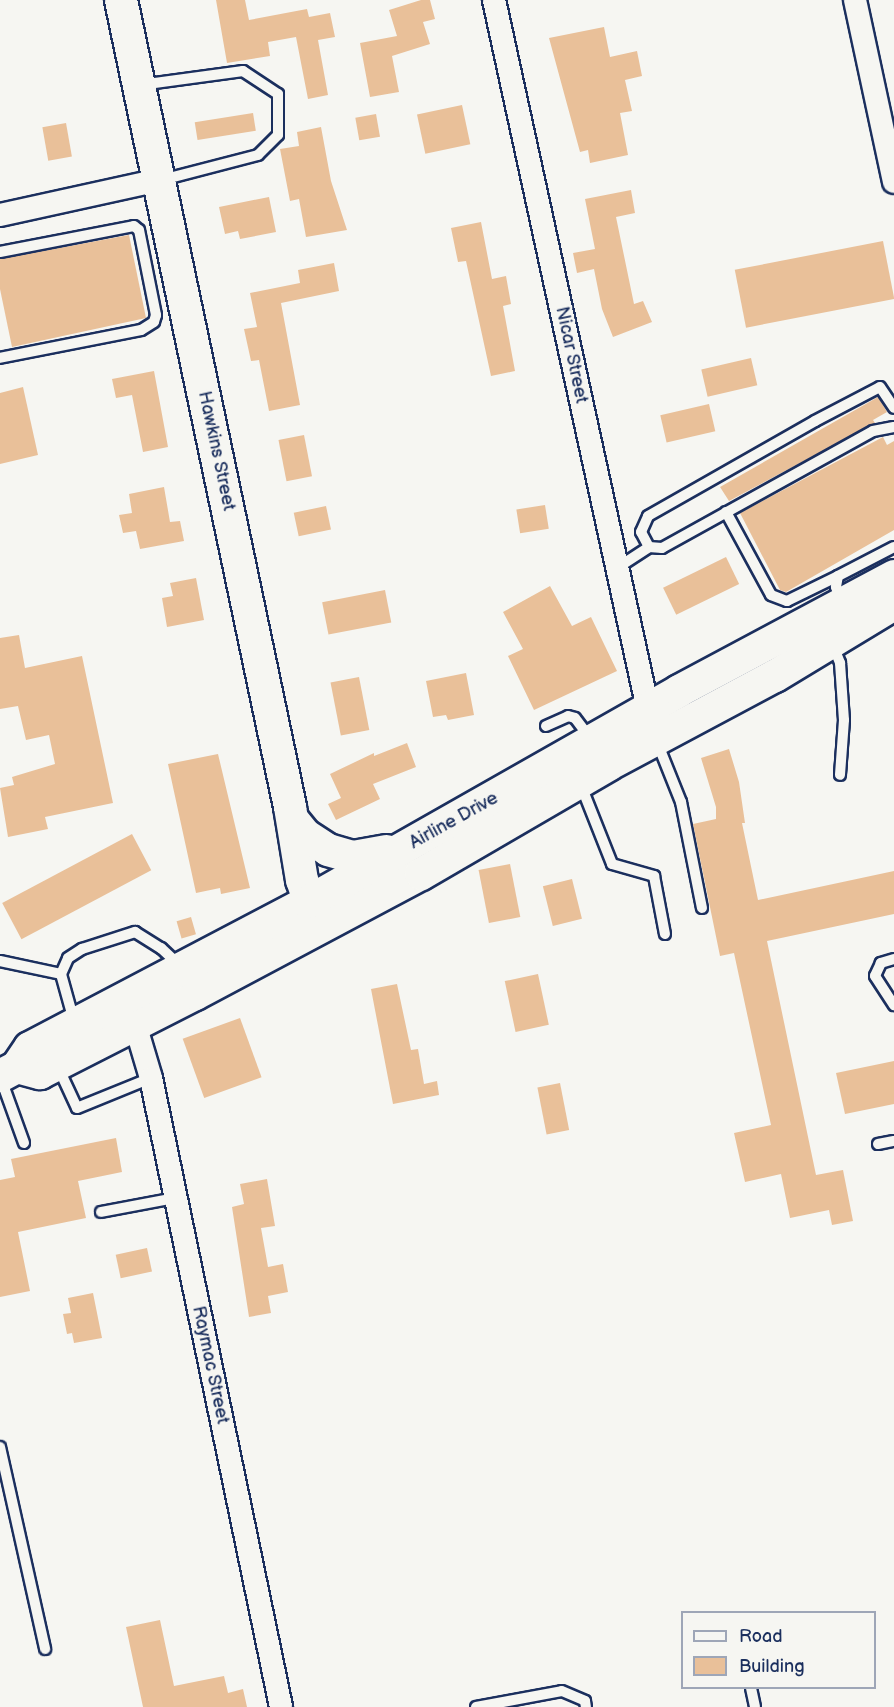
<!DOCTYPE html>
<style>
body{margin:0}
#map{position:relative;width:894px;height:1707px;overflow:hidden;background:#f6f6f2;font-family:"Balsamiq Sans",sans-serif}
div>[style]{position:absolute}
.building>*{inset:0;background:#e9c099;transform-origin:0 0}
.roads{filter:drop-shadow(2px 0 #1b2f5e) drop-shadow(-2px 0 #1b2f5e) drop-shadow(0 2px #1b2f5e) drop-shadow(0 -2px #1b2f5e)}
.lane>*{height:10px;margin:-5px;padding:0 5px;transform-origin:5px;border-radius:5px;background:#f6f6f2}
.street>*{height:22px;margin:-11px;padding:0 11px;transform-origin:11px;border-radius:11px;background:#f6f6f2}
.secondary>*{height:32px;margin:-16px;padding:0 16px;transform-origin:16px;border-radius:16px;background:#f6f6f2}
span{translate:-50% -50%;white-space:nowrap;text-align:center;line-height:1.15;-webkit-text-stroke:4.5px #f6f6f2;paint-order:stroke}
.street-label{font-size:18px;color:#1b2f5e}
.legend{position:absolute;left:681px;top:1611px;width:195px;height:78px;box-sizing:border-box;background:#f6f6f2;border:2px solid #9ea6b7;margin:0;padding:8px 10px;list-style:none;font-size:18px;color:#1b2f5e}
.legend li{display:flex;align-items:center;gap:12px;height:30px}
.legend b{width:30px;border:2px solid #9ea6b7}
</style>
<div id="map">
<div class="building">
<div style="clip-path:polygon(216px 0,245px 0,249px 20px,307px 9px,309px 17px,330px 13px,335px 37px,318px 40px,328px 95px,308px 99px,296px 37px,268px 42px,270px 56px,227px 63px)"></div>
<div style="clip-path:polygon(421px 0,430px 0,435px 19px,423px 22px,430px 44px,392px 56px,399px 92px,370px 97px,360px 43px,397px 36px,389px 10px)"></div>
<div style="clip-path:polygon(604px 27px,610px 57px,637px 51px,642px 76px,625px 80px,632px 111px,620px 113px,628px 155px,590px 163px,588px 150px,580px 152px,549px 38px)"></div>
<div style="left:462px;top:105px;width:40px;height:46px;rotate:78deg"></div>
<div style="left:253px;top:113px;width:18px;height:59px;rotate:81deg"></div>
<div style="left:376px;top:114px;width:23px;height:21px;rotate:80deg"></div>
<div style="left:66px;top:123px;width:34px;height:24px;rotate:80deg"></div>
<div style="clip-path:polygon(321px 127px,331px 181px,347px 230px,306px 237px,299px 199px,290px 201px,280px 149px,299px 146px,297px 132px)"></div>
<div style="clip-path:polygon(631px 190px,635px 213px,616px 217px,634px 304px,643px 301px,652px 322px,613px 337px,602px 309px,594px 269px,577px 273px,573px 253px,595px 249px,585px 199px)"></div>
<div style="clip-path:polygon(269px 197px,276px 232px,240px 239px,238px 231px,225px 234px,219px 207px)"></div>
<div style="clip-path:polygon(481px 222px,492px 279px,506px 276px,511px 304px,503px 306px,515px 371px,491px 376px,466px 261px,458px 262px,451px 228px)"></div>
<div style="clip-path:polygon(129px 235px,146px 318px,12px 347px,0 289px,0 259px)"></div>
<div style="left:883px;top:241px;width:59px;height:151px;rotate:79deg"></div>
<div style="clip-path:polygon(334px 263px,339px 291px,281px 303px,300px 405px,269px 411px,259px 360px,251px 361px,244px 329px,257px 327px,250px 293px,300px 283px,298px 270px)"></div>
<div style="left:751px;top:358px;width:28px;height:51px;rotate:77deg"></div>
<div style="clip-path:polygon(154px 371px,168px 447px,143px 452px,132px 395px,116px 398px,112px 379px)"></div>
<div style="clip-path:polygon(23px 387px,38px 455px,0 464px,0 393px)"></div>
<div style="clip-path:polygon(878px 397px,887px 412px,873px 420px,875px 423px,729px 501px,720px 487px)"></div>
<div style="left:709px;top:404px;width:28px;height:50px;rotate:77deg"></div>
<div style="left:304px;top:435px;width:42px;height:26px;rotate:79deg"></div>
<div style="clip-path:polygon(883px 437px,887px 445px,894px 441px,894px 530px,786px 592px,780px 590px,740px 513px)"></div>
<div style="clip-path:polygon(164px 487px,170px 522px,180px 521px,184px 541px,140px 549px,136px 531px,123px 533px,119px 515px,132px 513px,129px 494px)"></div>
<div style="left:545px;top:505px;width:24px;height:29px;rotate:81deg"></div>
<div style="left:326px;top:506px;width:24px;height:33px;rotate:78deg"></div>
<div style="left:726px;top:557px;width:30px;height:70px;rotate:64deg"></div>
<div style="clip-path:polygon(196px 578px,204px 620px,167px 627px,162px 598px,173px 596px,170px 583px)"></div>
<div style="clip-path:polygon(550px 586px,572px 626px,591px 617px,617px 671px,534px 710px,508px 656px,523px 649px,503px 612px)"></div>
<div style="left:385px;top:590px;width:33px;height:64px;rotate:79deg"></div>
<div style="clip-path:polygon(19px 635px,25px 668px,82px 656px,113px 803px,45px 817px,48px 829px,8px 837px,0 788px,14px 785px,12px 777px,55px 764px,49px 735px,26px 740px,18px 706px,0 709px,0 638px)"></div>
<div style="clip-path:polygon(466px 673px,474px 715px,448px 720px,446px 715px,433px 717px,426px 681px)"></div>
<div style="left:359px;top:677px;width:54px;height:29px;rotate:79deg"></div>
<div style="clip-path:polygon(407px 743px,416px 767px,373px 784px,380px 799px,336px 820px,328px 804px,341px 798px,330px 774px,374px 753px,374px 756px)"></div>
<div style="clip-path:polygon(729px 749px,739px 782px,745px 823px,742px 823px,758px 900px,894px 871px,894px 914px,767px 941px,816px 1175px,843px 1170px,853px 1221px,832px 1225px,829px 1210px,790px 1218px,781px 1174px,745px 1182px,734px 1133px,771px 1125px,734px 953px,720px 956px,693px 824px,716px 819px,716px 807px,701px 758px)"></div>
<div style="clip-path:polygon(218px 754px,250px 888px,221px 894px,220px 888px,196px 893px,168px 764px)"></div>
<div style="left:132px;top:834px;width:41px;height:147px;rotate:62deg"></div>
<div style="left:510px;top:864px;width:54px;height:32px;rotate:79deg"></div>
<div style="left:572px;top:879px;width:41px;height:30px;rotate:76deg"></div>
<div style="left:191px;top:917px;width:18px;height:15px;rotate:74deg"></div>
<div style="left:538px;top:974px;width:52px;height:34px;rotate:78deg"></div>
<div style="clip-path:polygon(397px 984px,411px 1050px,418px 1049px,424px 1084px,437px 1081px,439px 1095px,393px 1104px,371px 989px)"></div>
<div style="left:240px;top:1018px;width:63px;height:61px;rotate:70deg"></div>
<div style="clip-path:polygon(894px 1061px,894px 1104px,845px 1114px,836px 1073px)"></div>
<div style="left:560px;top:1083px;width:48px;height:23px;rotate:79deg"></div>
<div style="clip-path:polygon(116px 1138px,122px 1172px,78px 1181px,86px 1218px,18px 1232px,30px 1291px,0 1297px,0 1180px,15px 1177px,11px 1159px)"></div>
<div style="clip-path:polygon(267px 1179px,275px 1226px,261px 1228px,268px 1267px,283px 1264px,288px 1292px,268px 1296px,271px 1313px,249px 1317px,232px 1207px,244px 1204px,240px 1184px)"></div>
<div style="left:147px;top:1248px;width:24px;height:32px;rotate:78deg"></div>
<div style="clip-path:polygon(93px 1293px,102px 1338px,74px 1343px,72px 1333px,67px 1334px,63px 1314px,71px 1313px,68px 1298px)"></div>
<div style="clip-path:polygon(160px 1620px,174px 1686px,224px 1676px,228px 1693px,243px 1689px,247px 1707px,143px 1707px,126px 1627px)"></div>
</div>
<div class="roads">
<div class="lane">
<div style="left:140px;top:85px;width:104px;rotate:-7.7deg"></div>
<div style="left:243px;top:71px;width:42px;rotate:33.3deg"></div>
<div style="left:278px;top:94px;width:41px;rotate:90deg"></div>
<div style="left:278px;top:135px;width:28px;rotate:135deg"></div>
<div style="left:258px;top:155px;width:99px;rotate:165.4deg"></div>
<div style="left:0;top:252px;width:136px;rotate:-11deg"></div>
<div style="left:134px;top:226px;width:6px;rotate:39deg"></div>
<div style="left:139px;top:230px;width:87px;rotate:78.7deg"></div>
<div style="left:156px;top:315px;width:7px;rotate:106deg"></div>
<div style="left:154px;top:322px;width:15px;rotate:148deg"></div>
<div style="left:141px;top:330px;width:144px;rotate:168.8deg"></div>
<div style="left:726px;top:512px;width:94px;rotate:61.5deg"></div>
<div style="left:771px;top:595px;width:17px;rotate:21deg"></div>
<div style="left:787px;top:601px;width:57px;rotate:-26.1deg"></div>
<div style="left:649px;top:547px;width:17px;rotate:-118deg"></div>
<div style="left:641px;top:532px;width:17px;rotate:-66deg"></div>
<div style="left:648px;top:516px;width:192px;rotate:-29.6deg"></div>
<div style="left:815px;top:421px;width:73px;rotate:-27.6deg"></div>
<div style="left:880px;top:387px;width:25px;rotate:56deg"></div>
<div style="left:617px;top:568px;width:38px;rotate:-33deg"></div>
<div style="left:649px;top:547px;width:13px;rotate:4deg"></div>
<div style="left:662px;top:548px;width:241px;rotate:-29deg"></div>
<div style="left:873px;top:431px;width:21px;rotate:-11deg"></div>
<div style="left:841px;top:601px;width:15px;rotate:-110deg"></div>
<div style="left:836px;top:587px;width:11px;rotate:-80deg"></div>
<div style="left:838px;top:576px;width:63px;rotate:-27.4deg"></div>
<div style="left:832px;top:643px;width:22px;rotate:68deg"></div>
<div style="left:840px;top:663px;width:57px;rotate:86deg"></div>
<div style="left:844px;top:720px;width:55px;rotate:94.2deg"></div>
<div style="left:546px;top:726px;width:24px;rotate:-24deg"></div>
<div style="left:568px;top:716px;width:7px;rotate:16deg"></div>
<div style="left:575px;top:718px;width:26px;rotate:53deg"></div>
<div style="left:657px;top:742px;width:65px;rotate:68.2deg"></div>
<div style="left:681px;top:802px;width:108px;rotate:78.8deg"></div>
<div style="left:580px;top:783px;width:87px;rotate:68.4deg"></div>
<div style="left:612px;top:864px;width:44px;rotate:15.9deg"></div>
<div style="left:654px;top:876px;width:59px;rotate:79.3deg"></div>
<div style="left:894px;top:959px;width:14px;rotate:163deg"></div>
<div style="left:881px;top:963px;width:14px;rotate:115deg"></div>
<div style="left:875px;top:976px;width:35px;rotate:57deg"></div>
<div style="left:0;top:961px;width:62px;rotate:12deg"></div>
<div style="left:74px;top:1021px;width:49px;rotate:-105.5deg"></div>
<div style="left:61px;top:974px;width:17px;rotate:-66deg"></div>
<div style="left:68px;top:958px;width:17px;rotate:-33deg"></div>
<div style="left:82px;top:949px;width:56px;rotate:-17.8deg"></div>
<div style="left:135px;top:932px;width:31px;rotate:32deg"></div>
<div style="left:161px;top:948px;width:25px;rotate:43deg"></div>
<div style="left:58px;top:1067px;width:45px;rotate:65.1deg"></div>
<div style="left:77px;top:1108px;width:80px;rotate:-22.1deg"></div>
<div style="left:1px;top:1079px;width:68px;rotate:70.2deg"></div>
<div style="left:878px;top:1144px;width:16px;rotate:-11deg"></div>
<div style="left:101px;top:1212px;width:75px;rotate:-10.7deg"></div>
<div style="left:0;top:1447px;width:207px;rotate:77.4deg"></div>
<div style="left:751px;top:1688px;width:19px;rotate:78deg"></div>
<div style="left:476px;top:1707px;width:87px;rotate:-10.5deg"></div>
<div style="left:562px;top:1691px;width:25px;rotate:23deg"></div>
<div style="left:585px;top:1701px;width:6px;rotate:81deg"></div>
</div>
<div class="street">
<div style="left:494px;top:0;width:726px;rotate:77.75deg"></div>
<div style="left:855px;top:0;width:186px;rotate:77.9deg"></div>
<div style="left:0;top:215px;width:163px;rotate:-12.4deg"></div>
<div style="left:135px;top:1024px;width:56px;rotate:73.5deg"></div>
<div style="left:151px;top:1078px;width:642px;rotate:78.32deg"></div>
</div>
<div class="secondary">
<div style="left:121px;top:0;width:825px;rotate:78.17deg"></div>
<div style="left:290px;top:807px;width:74px;rotate:80.7deg"></div>
<div style="left:302px;top:880px;width:42px;rotate:70.7deg"></div>
<div style="left:293px;top:820px;width:19px;rotate:51deg"></div>
<div style="left:305px;top:835px;width:27px;rotate:33deg"></div>
<div style="left:328px;top:850px;width:26px;rotate:16deg"></div>
<div style="left:353px;top:857px;width:34px;rotate:-10deg"></div>
<div style="left:17px;top:1067px;width:24px;rotate:15deg"></div>
<div style="left:40px;top:1073px;width:174px;rotate:-27deg"></div>
<div style="left:195px;top:994px;width:256px;rotate:-28deg"></div>
<div style="left:421px;top:874px;width:216px;rotate:-30.2deg"></div>
<div style="left:608px;top:765px;width:189px;rotate:-28.1deg"></div>
<div style="left:775px;top:676px;width:139px;rotate:-31.2deg"></div>
<div style="left:0;top:1076px;width:19px;rotate:-28deg"></div>
<div style="left:17px;top:1067px;width:23px;rotate:-56deg"></div>
<div style="left:30px;top:1048px;width:314px;rotate:-27.7deg"></div>
<div style="left:308px;top:902px;width:427px;rotate:-29.6deg"></div>
<div style="left:679px;top:691px;width:244px;rotate:-28.1deg"></div>
</div>
</div>
<div class="street-label">
<span style="left:571px;top:355px;rotate:78deg">Nicar Street</span>
<span style="left:216px;top:451px;rotate:78deg">Hawkins Street</span>
<span style="left:454px;top:821px;rotate:-29deg">Airline Drive</span>
<span style="left:210px;top:1365px;rotate:78deg">Raymac Street</span>
</div>
<ul class="legend">
<li><b style="height:8px;background:#f6f6f2"></b>Road</li>
<li><b style="height:16px;background:#e9c099"></b>Building</li>
</ul>
</div>
